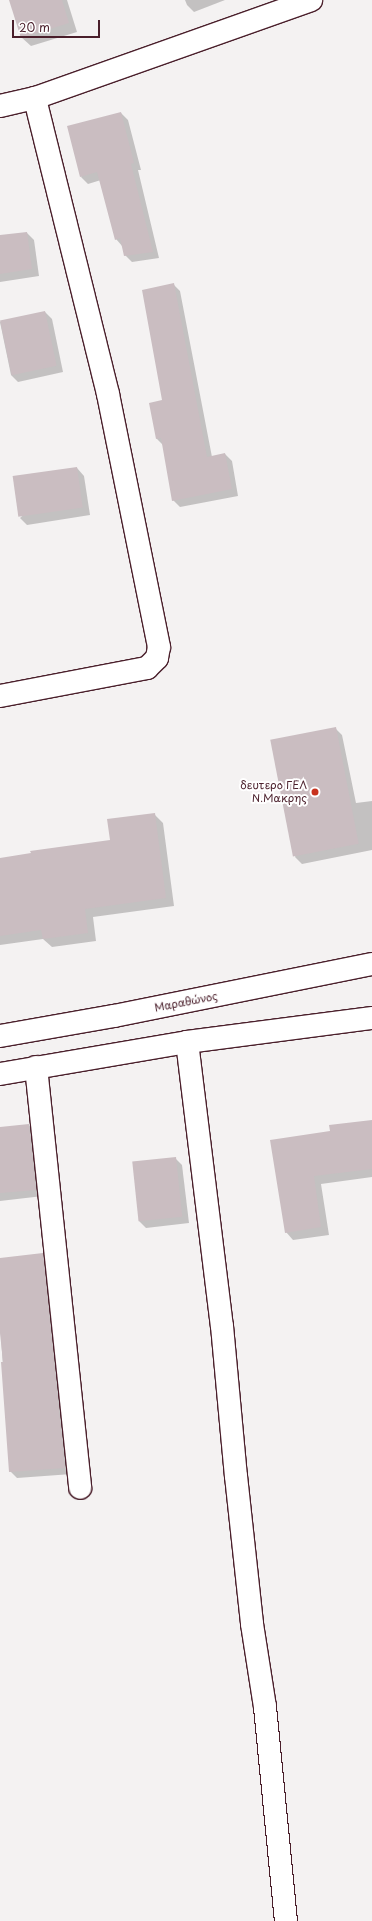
<!DOCTYPE html>
<meta charset="utf-8">
<style>
body{margin:0}
#map{position:relative;width:372px;height:1921px;overflow:hidden;background:#f4f2f2;font-family:"Playpen Sans",sans-serif}
div>[style]{position:absolute}
.shadow>*{inset:0;background:#0003}
.building>*{inset:0;background:#cabdc1;transform-origin:0 0}
.roads{filter:drop-shadow(1px 0 #4a1f2b) drop-shadow(-1px 0 #4a1f2b) drop-shadow(0 1px #4a1f2b) drop-shadow(0 -1px #4a1f2b)}
.minor>*{height:22px;margin:-11px;padding:0 11px;transform-origin:11px;border-radius:11px;background:#fff}
.primary>*{height:22px;margin:-11px;padding:0 11px;transform-origin:11px;border-radius:11px;background:#fff}
.dots>*{width:11px;height:11px;translate:-50% -50%;box-sizing:border-box;border:2px solid #fff;border-radius:50%}
span{translate:-50% -50%;white-space:nowrap;text-align:center;line-height:1.15;-webkit-text-stroke:4px #fff;paint-order:stroke}
.poi-label{font-size:11px;color:#4a1f2b}
.right{translate:-100% -50%;text-align:right}
.street-label{font-size:11px;color:#4a1f2b}
.scale{position:absolute;left:12px;top:20px;width:88px;height:18px;box-sizing:border-box;border:2px solid #4a1f2b;border-top:0;padding-left:5px;font-size:12px;line-height:14px;white-space:nowrap;color:#4a1f2b;-webkit-text-stroke:3px #fff;paint-order:stroke}
</style>
<div id="map">
<div class="shadow">
<div style="clip-path:polygon(10px 0,67px 0,77px 32px,31px 46px,21px 37px)"></div>
<div style="clip-path:polygon(185px 0,225px 0,194px 12px,187px 5px)"></div>
<div style="clip-path:polygon(121px 113px,128px 120px,141px 170px,138px 170px,159px 258px,132px 262px,125px 255px,123px 247px,116px 239px,101px 180px,88px 184px,81px 177px)"></div>
<div style="clip-path:polygon(27px 233px,34px 240px,39px 276px,0 282px,0 236px)"></div>
<div style="clip-path:polygon(173px 284px,180px 291px,212px 457px,225px 454px,232px 461px,238px 496px,180px 507px,173px 500px,163px 445px,157px 439px,151px 404px,163px 401px)"></div>
<div style="clip-path:polygon(45px 312px,52px 319px,63px 372px,18px 382px,11px 375px,0 322px)"></div>
<div style="clip-path:polygon(77px 468px,84px 476px,90px 515px,27px 525px,20px 518px)"></div>
<div style="clip-path:polygon(335px 728px,342px 735px,356px 803px,372px 801px,372px 850px,302px 864px,295px 857px)"></div>
<div style="clip-path:polygon(154px 814px,163px 823px,174px 906px,93px 917px,96px 941px,52px 947px,43px 939px,0 945px,0 859px,111px 841px)"></div>
<div style="clip-path:polygon(372px 1121px,372px 1177px,321px 1184px,329px 1235px,293px 1240px,286px 1232px,331px 1132px)"></div>
<div style="clip-path:polygon(29px 1125px,36px 1132px,43px 1196px,0 1201px,0 1128px)"></div>
<div style="clip-path:polygon(175px 1158px,182px 1165px,189px 1223px,146px 1228px,139px 1221px)"></div>
<div style="clip-path:polygon(42px 1254px,50px 1261px,72px 1474px,17px 1478px,10px 1471px,0 1322px,0 1259px)"></div>
</div>
<div class="building">
<div style="clip-path:polygon(9px 0,62px 0,69px 23px,21px 38px)"></div>
<div style="clip-path:polygon(121px 112px,134px 163px,131px 164px,153px 252px,124px 256px,120px 238px,115px 240px,97px 172px,80px 177px,67px 126px)"></div>
<div style="clip-path:polygon(27px 232px,32px 269px,0 274px,0 235px)"></div>
<div style="clip-path:polygon(174px 283px,207px 457px,225px 453px,232px 489px,172px 501px,161px 438px,156px 439px,149px 403px,162px 400px,142px 290px)"></div>
<div style="left:45px;top:311px;width:56px;height:46px;rotate:78deg"></div>
<div style="left:77px;top:467px;width:41px;height:65px;rotate:82deg"></div>
<div style="left:336px;top:727px;width:119px;height:67px;rotate:79deg"></div>
<div style="clip-path:polygon(155px 813px,166px 898px,85px 909px,88px 933px,43px 939px,41px 930px,0 936px,0 858px,31px 853px,30px 851px,110px 840px,107px 819px)"></div>
<div style="clip-path:polygon(372px 1120px,372px 1169px,314px 1176px,321px 1227px,285px 1233px,270px 1140px,330px 1131px,329px 1125px)"></div>
<div style="clip-path:polygon(29px 1124px,36px 1190px,0 1193px,0 1127px)"></div>
<div style="left:176px;top:1157px;width:60px;height:44px;rotate:84deg"></div>
<div style="clip-path:polygon(43px 1253px,65px 1468px,9px 1472px,1px 1362px,3px 1362px,0 1333px,0 1258px)"></div>
</div>
<div class="roads">
<div class="minor">
<div style="left:0;top:106px;width:36px;rotate:-13deg"></div>
<div style="left:35px;top:98px;width:293px;rotate:-19.5deg"></div>
<div style="left:0;top:696px;width:150px;rotate:-10.8deg"></div>
<div style="left:147px;top:668px;width:14px;rotate:-45deg"></div>
<div style="left:157px;top:658px;width:11px;rotate:-80deg"></div>
<div style="left:159px;top:647px;width:258px;rotate:-101.4deg"></div>
<div style="left:108px;top:394px;width:305px;rotate:-103.9deg"></div>
<div style="left:187px;top:1042px;width:286px;rotate:83deg"></div>
<div style="left:222px;top:1326px;width:151px;rotate:84.7deg"></div>
<div style="left:236px;top:1476px;width:149px;rotate:83.8deg"></div>
<div style="left:252px;top:1624px;width:84px;rotate:81.1deg"></div>
<div style="left:265px;top:1707px;width:215px;rotate:84.4deg"></div>
<div style="left:36px;top:1067px;width:423px;rotate:84deg"></div>
</div>
<div class="primary">
<div style="left:0;top:1036px;width:116px;rotate:-10deg"></div>
<div style="left:114px;top:1016px;width:263px;rotate:-11.4deg"></div>
<div style="left:0;top:1074px;width:190px;rotate:-9.7deg"></div>
<div style="left:187px;top:1042px;width:187px;rotate:-7.4deg"></div>
</div>
</div>
<div class="dots">
<div style="left:315px;top:792px;background:#c8321e"></div>
</div>
<div class="poi-label">
<span class="right" style="left:307px;top:792px">δευτερο ΓΕΛ<br>Ν.Μακρης</span>
</div>
<div class="street-label">
<span style="left:186px;top:1002px;rotate:-11deg">Μαραθώνος</span>
</div>
<div class="scale">20 m</div>
</div>
